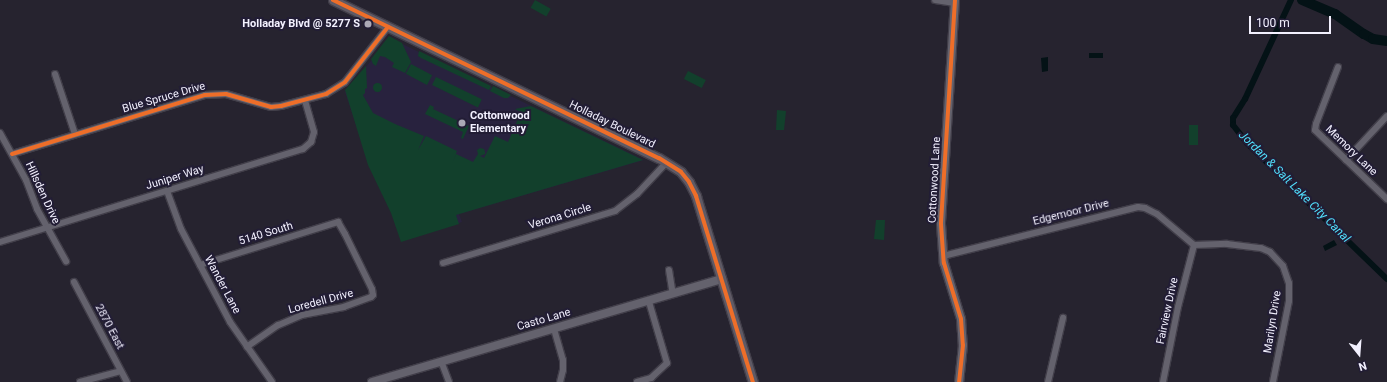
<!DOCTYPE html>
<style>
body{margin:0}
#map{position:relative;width:1387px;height:382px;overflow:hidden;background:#26232f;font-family:Roboto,sans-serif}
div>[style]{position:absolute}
.built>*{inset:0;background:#28223e}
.green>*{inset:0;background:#12402c;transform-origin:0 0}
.round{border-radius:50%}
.water>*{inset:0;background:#041216;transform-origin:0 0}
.canal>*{height:6px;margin:-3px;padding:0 3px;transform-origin:3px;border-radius:3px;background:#041216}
.river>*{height:10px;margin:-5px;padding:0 5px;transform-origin:5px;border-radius:5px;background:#041216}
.roads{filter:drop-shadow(1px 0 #413e49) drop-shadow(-1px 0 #413e49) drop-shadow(0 1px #413e49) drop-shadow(0 -1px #413e49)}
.minor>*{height:6px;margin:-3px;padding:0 3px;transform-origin:3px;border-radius:3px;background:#64626d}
.tertiary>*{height:8px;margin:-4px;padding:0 4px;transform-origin:4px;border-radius:4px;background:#64626d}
.secondary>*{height:9px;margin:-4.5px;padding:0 4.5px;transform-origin:4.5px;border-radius:4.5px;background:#5f5a65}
.cycleway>*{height:4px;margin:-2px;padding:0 2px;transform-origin:2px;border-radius:2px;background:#ee6e29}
.dots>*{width:11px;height:11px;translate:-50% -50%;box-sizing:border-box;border:2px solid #221d35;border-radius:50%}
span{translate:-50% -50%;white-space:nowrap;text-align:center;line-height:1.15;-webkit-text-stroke:4px #221d35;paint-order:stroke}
.poi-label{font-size:11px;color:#f3f1ff;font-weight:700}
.right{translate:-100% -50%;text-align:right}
.left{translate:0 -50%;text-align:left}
.street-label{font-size:11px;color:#f3f1ff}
.water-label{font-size:12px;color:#51dffc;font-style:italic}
.north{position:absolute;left:1339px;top:334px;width:40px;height:40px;-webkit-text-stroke:3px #221d35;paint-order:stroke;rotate:163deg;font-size:11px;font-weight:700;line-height:16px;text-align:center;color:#f3f1ff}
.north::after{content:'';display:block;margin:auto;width:14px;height:18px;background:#f3f1ff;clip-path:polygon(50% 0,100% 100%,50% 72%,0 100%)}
.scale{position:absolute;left:1249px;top:16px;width:82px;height:18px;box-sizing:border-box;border:2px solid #f3f1ff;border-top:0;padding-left:5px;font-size:12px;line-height:14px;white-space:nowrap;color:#f3f1ff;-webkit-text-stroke:3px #221d35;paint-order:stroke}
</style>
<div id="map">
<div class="built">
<div style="clip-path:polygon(390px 38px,644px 160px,459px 214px,462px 222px,412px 238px,366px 154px,345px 92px)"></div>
</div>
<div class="green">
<div style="left:535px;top:0;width:18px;height:9px;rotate:29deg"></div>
<div style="clip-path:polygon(389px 36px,402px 43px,411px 62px,405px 73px,392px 67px,394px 63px,385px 57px,380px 56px,376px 66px,373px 64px,371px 59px)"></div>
<div style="clip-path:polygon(419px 51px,491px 86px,489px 90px,421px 58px,418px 56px)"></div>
<div style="left:411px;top:64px;width:24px;height:11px;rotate:28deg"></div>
<div style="clip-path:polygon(366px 66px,367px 88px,365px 89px,365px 93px,363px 95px,373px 113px,395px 124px,424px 136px,418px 150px,426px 136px,457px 151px,452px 164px,456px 154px,473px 162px,478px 154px,477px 150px,480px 148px,484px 149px,485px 152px,485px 154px,480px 156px,484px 158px,495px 136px,508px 142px,521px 112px,515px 109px,531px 106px,643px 160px,456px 215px,459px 224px,401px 242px,391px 213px,368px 165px,345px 90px)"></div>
<div style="left:688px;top:71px;width:20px;height:9px;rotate:27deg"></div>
<div style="left:436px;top:77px;width:51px;height:9px;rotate:26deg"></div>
<div class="round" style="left:372.5px;top:82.5px;width:9px;height:9px"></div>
<div style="clip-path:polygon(493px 86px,511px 95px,508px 98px,504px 98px,490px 91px)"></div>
<div style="clip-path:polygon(430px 105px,434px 107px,433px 109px,469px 126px,463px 139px,461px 138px,463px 132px,425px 114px)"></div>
<div style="clip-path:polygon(777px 110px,786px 111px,784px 130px,776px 130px)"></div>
<div style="left:1189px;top:125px;width:9px;height:20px"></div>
<div style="clip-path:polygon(876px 220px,885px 220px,884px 240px,874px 239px)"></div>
</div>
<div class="water">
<div style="left:1103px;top:53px;width:5px;height:14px;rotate:90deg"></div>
<div style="clip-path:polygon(1048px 57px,1048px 71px,1042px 72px,1041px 58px)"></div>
<div style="clip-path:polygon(1334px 240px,1337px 245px,1325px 251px,1323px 246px)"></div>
</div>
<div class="canal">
<div style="left:1291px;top:0;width:109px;rotate:114.9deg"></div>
<div style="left:1245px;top:99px;width:22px;rotate:122deg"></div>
<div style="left:1233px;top:118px;width:7px;rotate:90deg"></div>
<div style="left:1233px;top:125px;width:23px;rotate:52deg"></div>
<div style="left:1247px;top:143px;width:195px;rotate:44.2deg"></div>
</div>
<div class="river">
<div style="left:1302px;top:0;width:36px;rotate:23deg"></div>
<div style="left:1335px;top:14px;width:35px;rotate:35deg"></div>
<div style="left:1364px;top:34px;width:10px;rotate:29deg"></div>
<div style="left:1373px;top:39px;width:14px;rotate:8deg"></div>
</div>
<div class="roads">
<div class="minor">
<div style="left:935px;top:0;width:20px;rotate:9deg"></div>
<div style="left:1338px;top:67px;width:61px;rotate:111.1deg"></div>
<div style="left:1316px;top:124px;width:6px;rotate:99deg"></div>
<div style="left:1315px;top:130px;width:100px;rotate:43.8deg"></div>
<div style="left:55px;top:74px;width:63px;rotate:71.6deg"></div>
<div style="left:0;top:133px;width:54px;rotate:61deg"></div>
<div style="left:26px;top:180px;width:31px;rotate:69deg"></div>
<div style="left:37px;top:209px;width:60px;rotate:60.9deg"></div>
<div style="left:12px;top:154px;width:202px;rotate:-17deg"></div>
<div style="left:205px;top:95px;width:21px;rotate:-3deg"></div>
<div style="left:226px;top:94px;width:47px;rotate:16.1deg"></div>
<div style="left:271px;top:107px;width:10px;rotate:-6deg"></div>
<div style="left:281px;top:106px;width:47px;rotate:-14.9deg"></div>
<div style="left:326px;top:94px;width:22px;rotate:-32deg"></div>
<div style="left:345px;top:82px;width:70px;rotate:-52deg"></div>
<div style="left:1346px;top:160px;width:60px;rotate:-47deg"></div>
<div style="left:167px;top:191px;width:40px;rotate:69.8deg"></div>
<div style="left:181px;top:229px;width:105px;rotate:62.2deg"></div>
<div style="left:230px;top:322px;width:73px;rotate:55deg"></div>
<div style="left:0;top:242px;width:317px;rotate:-17.1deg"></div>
<div style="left:303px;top:149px;width:11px;rotate:-41deg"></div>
<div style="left:311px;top:142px;width:10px;rotate:-73deg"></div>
<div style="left:314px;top:132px;width:33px;rotate:-106deg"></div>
<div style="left:1194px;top:245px;width:33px;rotate:-2deg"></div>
<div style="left:1227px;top:244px;width:34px;rotate:7deg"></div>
<div style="left:1261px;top:248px;width:10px;rotate:24deg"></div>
<div style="left:1270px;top:252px;width:19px;rotate:47deg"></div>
<div style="left:1283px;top:266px;width:18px;rotate:71deg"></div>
<div style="left:1289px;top:283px;width:18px;rotate:90deg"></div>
<div style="left:1289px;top:301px;width:83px;rotate:101.2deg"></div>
<div style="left:943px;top:256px;width:201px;rotate:-14.1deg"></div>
<div style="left:1138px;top:207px;width:7px;rotate:8deg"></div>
<div style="left:1145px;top:208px;width:13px;rotate:27deg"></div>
<div style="left:1157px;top:214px;width:48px;rotate:40deg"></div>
<div style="left:443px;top:263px;width:180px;rotate:-16.8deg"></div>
<div style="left:615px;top:211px;width:28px;rotate:-38deg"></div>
<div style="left:637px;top:194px;width:44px;rotate:-46.8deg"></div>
<div style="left:200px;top:265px;width:145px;rotate:-17.3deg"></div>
<div style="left:338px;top:222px;width:14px;rotate:60deg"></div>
<div style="left:345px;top:234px;width:61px;rotate:63.9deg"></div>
<div style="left:372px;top:289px;width:6px;rotate:81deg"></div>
<div style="left:373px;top:295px;width:3px;rotate:135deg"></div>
<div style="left:371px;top:297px;width:29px;rotate:160deg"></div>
<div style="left:344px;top:307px;width:43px;rotate:169.2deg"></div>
<div style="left:302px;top:315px;width:26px;rotate:157deg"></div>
<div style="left:278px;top:325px;width:38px;rotate:145deg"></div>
<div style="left:669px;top:270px;width:24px;rotate:81deg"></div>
<div style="left:74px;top:282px;width:113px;rotate:62.1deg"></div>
<div style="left:554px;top:329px;width:32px;rotate:74deg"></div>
<div style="left:563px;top:360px;width:10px;rotate:90deg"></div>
<div style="left:563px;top:370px;width:12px;rotate:104deg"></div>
<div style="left:441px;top:361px;width:22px;rotate:69deg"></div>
<div style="left:80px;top:382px;width:42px;rotate:-15deg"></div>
<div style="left:637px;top:382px;width:15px;rotate:-16deg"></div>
<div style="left:651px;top:378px;width:22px;rotate:-43deg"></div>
<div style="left:667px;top:363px;width:64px;rotate:-106.4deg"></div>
<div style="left:1048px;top:382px;width:66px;rotate:-76.8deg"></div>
<div style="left:1163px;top:382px;width:76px;rotate:-78.7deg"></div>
<div style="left:1178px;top:307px;width:64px;rotate:-75.5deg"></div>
</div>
<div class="tertiary">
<div style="left:955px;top:0;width:224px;rotate:93.6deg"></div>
<div style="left:941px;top:224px;width:39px;rotate:86deg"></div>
<div style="left:944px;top:263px;width:59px;rotate:73.1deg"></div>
<div style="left:961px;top:319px;width:26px;rotate:86deg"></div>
<div style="left:963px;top:345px;width:37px;rotate:96deg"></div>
<div style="left:372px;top:382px;width:365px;rotate:-16.4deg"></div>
</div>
<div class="secondary">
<div style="left:333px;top:0;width:362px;rotate:25.9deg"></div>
<div style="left:659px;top:158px;width:26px;rotate:32deg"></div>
<div style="left:681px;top:172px;width:13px;rotate:51deg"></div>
<div style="left:689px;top:182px;width:16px;rotate:63deg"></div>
<div style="left:696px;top:196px;width:195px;rotate:73deg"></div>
</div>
</div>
<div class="cycleway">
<div style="left:333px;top:0;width:362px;rotate:25.9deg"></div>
<div style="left:659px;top:158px;width:26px;rotate:32deg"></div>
<div style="left:681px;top:172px;width:13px;rotate:51deg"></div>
<div style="left:689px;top:182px;width:16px;rotate:63deg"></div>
<div style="left:696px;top:196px;width:195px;rotate:73deg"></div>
<div style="left:955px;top:0;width:224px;rotate:93.6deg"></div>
<div style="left:941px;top:224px;width:39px;rotate:86deg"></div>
<div style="left:944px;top:263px;width:59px;rotate:73.1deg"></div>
<div style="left:961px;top:319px;width:26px;rotate:86deg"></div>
<div style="left:963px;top:345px;width:37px;rotate:96deg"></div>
<div style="left:12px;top:154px;width:202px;rotate:-17deg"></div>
<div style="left:205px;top:95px;width:21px;rotate:-3deg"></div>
<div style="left:226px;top:94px;width:47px;rotate:16.1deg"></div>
<div style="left:271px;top:107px;width:10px;rotate:-6deg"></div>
<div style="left:281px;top:106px;width:47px;rotate:-14.9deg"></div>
<div style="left:326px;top:94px;width:22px;rotate:-32deg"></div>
<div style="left:345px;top:82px;width:70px;rotate:-52deg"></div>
</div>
<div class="dots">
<div style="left:368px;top:24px;background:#aba9b6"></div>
<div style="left:462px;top:123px;background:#aba9b6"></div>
</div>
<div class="poi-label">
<span class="right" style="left:360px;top:24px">Holladay Blvd @ 5277 S</span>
<span class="left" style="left:470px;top:123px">Cottonwood<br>Elementary</span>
</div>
<div class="street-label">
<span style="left:164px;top:98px;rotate:-16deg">Blue Spruce Drive</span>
<span style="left:612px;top:125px;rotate:26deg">Holladay Boulevard</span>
<span style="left:1351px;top:151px;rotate:44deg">Memory Lane</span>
<span style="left:175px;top:178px;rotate:-17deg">Juniper Way</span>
<span style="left:935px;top:180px;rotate:-87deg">Cottonwood Lane</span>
<span style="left:42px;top:193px;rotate:65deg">Hillsden Drive</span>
<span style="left:1071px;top:213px;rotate:-14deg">Edgemoor Drive</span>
<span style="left:560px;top:217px;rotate:-17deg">Verona Circle</span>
<span style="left:266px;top:234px;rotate:-17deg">5140 South</span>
<span style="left:222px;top:285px;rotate:62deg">Wander Lane</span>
<span style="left:321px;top:302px;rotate:-15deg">Loredell Drive</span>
<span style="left:1168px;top:311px;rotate:-78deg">Fairview Drive</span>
<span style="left:544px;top:320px;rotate:-16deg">Casto Lane</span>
<span style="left:1273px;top:322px;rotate:-81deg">Marilyn Drive</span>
<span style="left:109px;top:327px;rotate:62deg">2870 East</span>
</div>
<div class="water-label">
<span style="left:1294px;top:187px;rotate:45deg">Jordan &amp; Salt Lake City Canal</span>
</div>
<div class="north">N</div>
<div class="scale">100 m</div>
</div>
